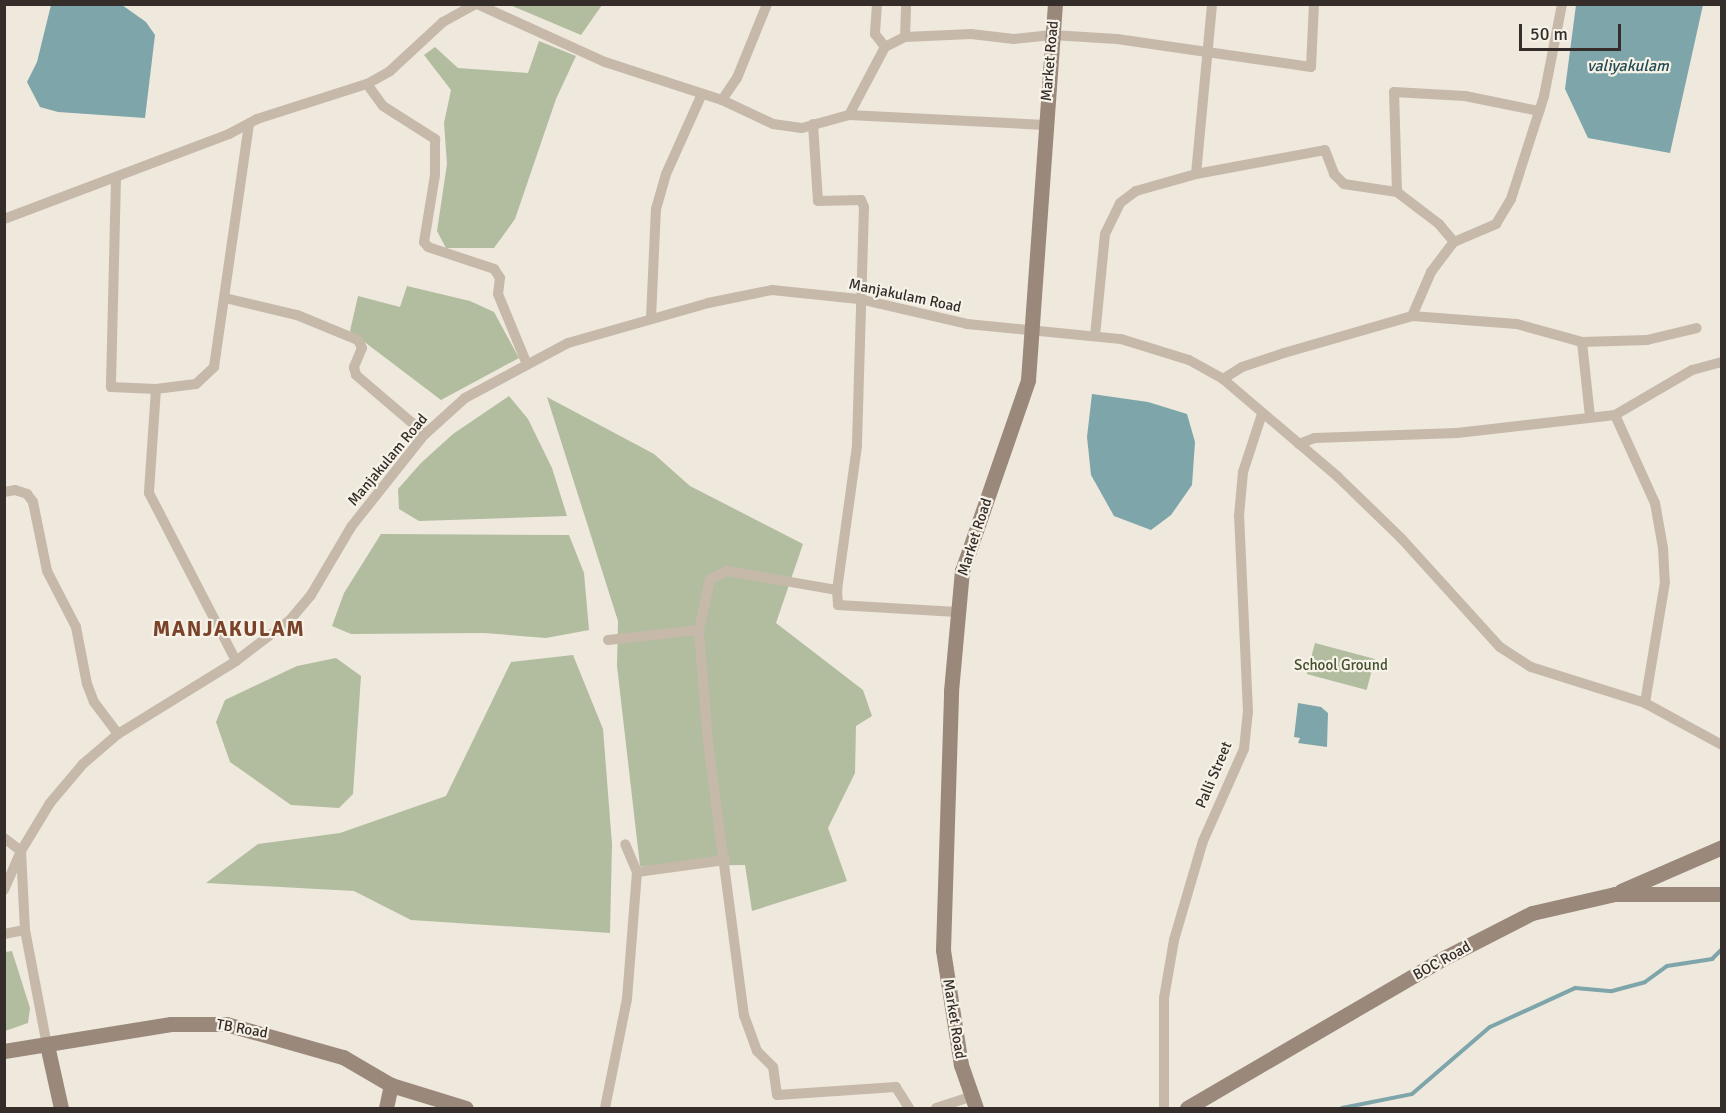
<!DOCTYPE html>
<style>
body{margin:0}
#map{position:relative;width:1726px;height:1113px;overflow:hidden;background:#efe8dd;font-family:Signika,sans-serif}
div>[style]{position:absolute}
.green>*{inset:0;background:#b1bd9e;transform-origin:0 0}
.water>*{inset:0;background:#7ea5aa}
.stream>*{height:4px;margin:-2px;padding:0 2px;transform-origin:2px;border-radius:2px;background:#7ea5aa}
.street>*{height:10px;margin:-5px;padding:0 5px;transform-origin:5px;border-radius:5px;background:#c6b9aa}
.secondary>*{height:15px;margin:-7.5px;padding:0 7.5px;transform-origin:7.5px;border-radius:7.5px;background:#9a887b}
span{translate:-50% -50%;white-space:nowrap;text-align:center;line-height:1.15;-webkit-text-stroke:4.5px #f7f2e8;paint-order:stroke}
.street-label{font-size:15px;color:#342d29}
.park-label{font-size:15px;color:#42502f}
.water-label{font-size:16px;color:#224b52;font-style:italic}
.district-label{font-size:21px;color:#7b422a;font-weight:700;letter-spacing:1.5px}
.frame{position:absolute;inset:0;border:6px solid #342d29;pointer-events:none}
.scale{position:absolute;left:1519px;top:24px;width:102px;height:27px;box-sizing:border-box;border:3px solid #342d29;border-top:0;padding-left:8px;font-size:18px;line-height:21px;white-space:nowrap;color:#342d29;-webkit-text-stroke:4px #f7f2e8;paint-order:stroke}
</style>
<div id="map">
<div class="green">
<div style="clip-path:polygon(510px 5px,602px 4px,602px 5px,581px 35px)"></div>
<div style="clip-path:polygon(539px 41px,576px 56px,556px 99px,515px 219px,494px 248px,446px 248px,437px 231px,447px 164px,444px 123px,451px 90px,424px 55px,435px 47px,458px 68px,528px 73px)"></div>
<div style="clip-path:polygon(407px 286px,470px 301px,494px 312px,519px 358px,441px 400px,350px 331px,358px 296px,400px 307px)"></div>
<div style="clip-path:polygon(509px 396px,528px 419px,552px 468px,567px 516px,419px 521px,399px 509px,398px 489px,421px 463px,453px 434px)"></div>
<div style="clip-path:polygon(547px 397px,654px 454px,690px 486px,803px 544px,776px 623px,863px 690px,872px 716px,856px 726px,855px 773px,828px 828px,847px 881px,752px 911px,745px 865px,640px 866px,617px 666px,618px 621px)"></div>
<div style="clip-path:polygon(381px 534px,569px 535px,584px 573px,589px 630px,546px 638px,484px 633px,351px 634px,332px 626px,344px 593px)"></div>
<div style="left:1315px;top:643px;width:62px;height:32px;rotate:15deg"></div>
<div style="clip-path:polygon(573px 655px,603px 729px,612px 844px,610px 933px,411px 920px,354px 891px,206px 883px,258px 844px,340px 833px,446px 796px,511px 662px)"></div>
<div style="clip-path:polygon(336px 658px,361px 676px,353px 794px,339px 808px,291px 805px,230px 762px,216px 722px,225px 700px,297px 666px)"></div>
<div style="clip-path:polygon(12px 951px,30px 1008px,28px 1023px,5px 1031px,5px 952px)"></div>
</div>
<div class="water">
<div style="clip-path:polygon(51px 5px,122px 5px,146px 22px,155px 35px,145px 118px,58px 112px,40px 107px,27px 82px,37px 62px)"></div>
<div style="clip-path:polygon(1576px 5px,1703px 5px,1670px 153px,1588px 138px,1565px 89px)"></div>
<div style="clip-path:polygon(1092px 394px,1148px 402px,1187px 414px,1195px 442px,1192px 485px,1171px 515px,1151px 530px,1114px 516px,1091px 475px,1087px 437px)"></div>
<div style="clip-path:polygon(1298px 703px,1321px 707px,1328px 713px,1327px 747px,1298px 743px,1300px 738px,1294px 737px)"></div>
</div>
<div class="stream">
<div style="left:1342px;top:1108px;width:71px;rotate:-11.3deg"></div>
<div style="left:1412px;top:1094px;width:103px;rotate:-40.7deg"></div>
<div style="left:1490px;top:1027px;width:94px;rotate:-24.6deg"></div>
<div style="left:1575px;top:988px;width:37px;rotate:5deg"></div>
<div style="left:1612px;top:991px;width:34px;rotate:-15deg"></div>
<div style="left:1645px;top:982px;width:27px;rotate:-36deg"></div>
<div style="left:1667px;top:966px;width:46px;rotate:-8.8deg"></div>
<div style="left:1712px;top:959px;width:14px;rotate:-45deg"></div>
</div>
<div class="street">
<div style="left:477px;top:4px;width:141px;rotate:24.4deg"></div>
<div style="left:605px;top:62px;width:123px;rotate:18deg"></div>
<div style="left:722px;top:100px;width:56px;rotate:25.2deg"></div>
<div style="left:773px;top:124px;width:29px;rotate:8deg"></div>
<div style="left:802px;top:128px;width:49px;rotate:-15.5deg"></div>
<div style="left:849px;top:115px;width:196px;rotate:2.9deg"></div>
<div style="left:877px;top:4px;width:30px;rotate:94deg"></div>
<div style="left:875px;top:34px;width:16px;rotate:52deg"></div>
<div style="left:905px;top:37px;width:33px;rotate:-88deg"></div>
<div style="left:367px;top:84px;width:27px;rotate:54deg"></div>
<div style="left:383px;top:106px;width:62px;rotate:32.4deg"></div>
<div style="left:435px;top:139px;width:36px;rotate:90deg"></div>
<div style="left:435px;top:175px;width:68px;rotate:99.3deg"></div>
<div style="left:424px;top:242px;width:6px;rotate:51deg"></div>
<div style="left:428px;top:247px;width:70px;rotate:18.4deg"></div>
<div style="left:494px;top:269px;width:11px;rotate:56deg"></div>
<div style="left:500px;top:278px;width:16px;rotate:97deg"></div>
<div style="left:498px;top:294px;width:74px;rotate:67.6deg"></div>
<div style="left:722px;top:100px;width:27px;rotate:-56deg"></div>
<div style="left:737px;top:78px;width:80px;rotate:-67.9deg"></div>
<div style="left:849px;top:115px;width:77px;rotate:-62.1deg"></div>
<div style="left:885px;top:47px;width:22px;rotate:-27deg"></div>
<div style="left:905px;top:37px;width:66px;rotate:-2.6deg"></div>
<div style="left:971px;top:34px;width:43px;rotate:6.6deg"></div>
<div style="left:1014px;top:39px;width:38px;rotate:-6deg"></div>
<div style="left:1052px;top:35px;width:65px;rotate:3.5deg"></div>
<div style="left:1117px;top:39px;width:196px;rotate:8.2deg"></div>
<div style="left:1311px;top:67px;width:63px;rotate:-87.3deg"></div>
<div style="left:813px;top:124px;width:77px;rotate:86.3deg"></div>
<div style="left:818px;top:201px;width:43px;rotate:-1.3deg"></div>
<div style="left:861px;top:200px;width:8px;rotate:67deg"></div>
<div style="left:864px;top:207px;width:239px;rotate:91.7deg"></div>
<div style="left:857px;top:446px;width:145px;rotate:97.9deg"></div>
<div style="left:1196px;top:174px;width:131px;rotate:-10.5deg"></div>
<div style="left:1325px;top:150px;width:26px;rotate:69deg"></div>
<div style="left:1334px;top:174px;width:14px;rotate:45deg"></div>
<div style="left:1344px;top:184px;width:54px;rotate:8.6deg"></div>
<div style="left:1397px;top:192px;width:53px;rotate:37.3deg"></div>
<div style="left:1439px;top:224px;width:23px;rotate:50deg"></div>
<div style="left:116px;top:179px;width:208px;rotate:91.4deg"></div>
<div style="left:111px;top:387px;width:45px;rotate:2.5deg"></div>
<div style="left:156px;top:389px;width:104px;rotate:93.9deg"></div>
<div style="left:149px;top:493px;width:189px;rotate:62.6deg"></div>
<div style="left:1397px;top:192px;width:100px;rotate:-91.7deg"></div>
<div style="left:1394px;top:92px;width:71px;rotate:3.2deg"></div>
<div style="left:1465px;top:96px;width:76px;rotate:11.5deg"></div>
<div style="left:4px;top:219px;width:241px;rotate:-20.7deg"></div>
<div style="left:229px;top:134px;width:32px;rotate:-28deg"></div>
<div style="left:257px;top:119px;width:115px;rotate:-17.7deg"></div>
<div style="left:367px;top:84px;width:26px;rotate:-29deg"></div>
<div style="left:390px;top:71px;width:72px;rotate:-42.8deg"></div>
<div style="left:443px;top:22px;width:37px;rotate:-29deg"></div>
<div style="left:225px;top:298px;width:74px;rotate:13.3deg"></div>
<div style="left:297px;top:315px;width:66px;rotate:22.3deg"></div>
<div style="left:358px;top:340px;width:9px;rotate:63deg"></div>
<div style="left:362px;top:348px;width:21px;rotate:113deg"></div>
<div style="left:354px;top:367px;width:8px;rotate:76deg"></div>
<div style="left:356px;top:375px;width:91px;rotate:40.5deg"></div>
<div style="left:1412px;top:316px;width:105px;rotate:4.4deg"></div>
<div style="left:1517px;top:324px;width:67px;rotate:15.5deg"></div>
<div style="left:1582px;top:342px;width:65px;rotate:-1.8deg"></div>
<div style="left:1647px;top:340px;width:51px;rotate:-13.5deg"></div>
<div style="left:651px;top:318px;width:109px;rotate:-87.4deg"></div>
<div style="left:656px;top:209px;width:36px;rotate:-74deg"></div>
<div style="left:666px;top:174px;width:85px;rotate:-65.8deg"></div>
<div style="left:1095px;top:336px;width:102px;rotate:-84.4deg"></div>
<div style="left:1105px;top:234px;width:34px;rotate:-64deg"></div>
<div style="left:1120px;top:203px;width:20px;rotate:-37deg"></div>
<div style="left:1136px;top:191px;width:62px;rotate:-15.8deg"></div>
<div style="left:1196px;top:174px;width:171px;rotate:-84.6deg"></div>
<div style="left:1582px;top:342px;width:75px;rotate:83.9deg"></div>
<div style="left:1223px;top:379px;width:22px;rotate:-32deg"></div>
<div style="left:1242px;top:367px;width:44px;rotate:-18.4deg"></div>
<div style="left:1284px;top:353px;width:133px;rotate:-16.1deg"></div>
<div style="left:1412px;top:316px;width:48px;rotate:-66.6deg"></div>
<div style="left:1431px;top:272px;width:38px;rotate:-53deg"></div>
<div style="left:1454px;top:242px;width:46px;rotate:-23.2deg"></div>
<div style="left:1496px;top:224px;width:29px;rotate:-59deg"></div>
<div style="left:1511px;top:199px;width:108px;rotate:-72.2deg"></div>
<div style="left:1544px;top:96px;width:94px;rotate:-78.9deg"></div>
<div style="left:156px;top:389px;width:40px;rotate:-7.1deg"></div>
<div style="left:196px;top:384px;width:25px;rotate:-43deg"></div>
<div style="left:214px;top:367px;width:246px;rotate:-81.8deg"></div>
<div style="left:1615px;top:415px;width:97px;rotate:65.6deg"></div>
<div style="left:1655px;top:503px;width:46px;rotate:79.9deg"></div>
<div style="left:1663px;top:548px;width:34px;rotate:87deg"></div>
<div style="left:1665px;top:582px;width:123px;rotate:99.4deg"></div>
<div style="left:1299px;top:444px;width:17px;rotate:-21deg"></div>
<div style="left:1315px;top:438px;width:142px;rotate:-2deg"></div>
<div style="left:1457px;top:433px;width:159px;rotate:-6.5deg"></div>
<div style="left:1615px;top:415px;width:89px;rotate:-30.3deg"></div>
<div style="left:1692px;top:370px;width:31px;rotate:-15deg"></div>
<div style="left:4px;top:492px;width:11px;rotate:-10deg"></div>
<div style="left:15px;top:490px;width:13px;rotate:18deg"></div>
<div style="left:27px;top:494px;width:10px;rotate:53deg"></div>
<div style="left:33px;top:502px;width:70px;rotate:78.5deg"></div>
<div style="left:47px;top:571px;width:63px;rotate:62.6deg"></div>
<div style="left:76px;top:627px;width:58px;rotate:79.1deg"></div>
<div style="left:87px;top:684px;width:19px;rotate:69deg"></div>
<div style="left:94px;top:702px;width:40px;rotate:53deg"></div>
<div style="left:608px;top:640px;width:92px;rotate:-6.3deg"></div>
<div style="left:4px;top:838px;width:21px;rotate:37deg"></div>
<div style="left:21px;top:851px;width:79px;rotate:87.1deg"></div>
<div style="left:25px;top:930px;width:117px;rotate:79.2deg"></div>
<div style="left:637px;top:872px;width:89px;rotate:-7.8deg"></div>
<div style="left:4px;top:890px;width:43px;rotate:-66.4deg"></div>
<div style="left:21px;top:851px;width:56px;rotate:-58.9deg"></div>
<div style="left:50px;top:803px;width:51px;rotate:-49.8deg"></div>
<div style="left:83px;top:764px;width:46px;rotate:-40.6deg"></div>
<div style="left:118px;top:734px;width:139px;rotate:-31.7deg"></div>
<div style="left:236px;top:661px;width:68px;rotate:-37.2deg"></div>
<div style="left:290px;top:620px;width:33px;rotate:-50deg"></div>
<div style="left:311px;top:595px;width:79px;rotate:-59.5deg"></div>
<div style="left:351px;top:527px;width:116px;rotate:-51.6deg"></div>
<div style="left:423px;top:436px;width:57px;rotate:-42.1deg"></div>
<div style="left:465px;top:398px;width:117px;rotate:-28.1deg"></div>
<div style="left:568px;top:343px;width:146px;rotate:-15.9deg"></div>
<div style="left:708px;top:303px;width:65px;rotate:-11.5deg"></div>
<div style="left:772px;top:290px;width:87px;rotate:5.9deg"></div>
<div style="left:859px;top:299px;width:111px;rotate:13deg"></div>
<div style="left:967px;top:324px;width:155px;rotate:5.6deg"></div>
<div style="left:1121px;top:339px;width:71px;rotate:17.2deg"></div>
<div style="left:1189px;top:360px;width:39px;rotate:29deg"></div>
<div style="left:1223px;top:379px;width:151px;rotate:40.4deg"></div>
<div style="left:1338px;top:477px;width:88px;rotate:44.1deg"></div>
<div style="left:1401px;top:538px;width:147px;rotate:47.8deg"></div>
<div style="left:1500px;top:647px;width:37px;rotate:33deg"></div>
<div style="left:1531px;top:667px;width:120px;rotate:17.5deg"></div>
<div style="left:1645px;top:703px;width:88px;rotate:28.6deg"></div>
<div style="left:4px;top:934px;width:21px;rotate:-11deg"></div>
<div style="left:605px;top:1108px;width:111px;rotate:-78.6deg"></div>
<div style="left:627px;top:999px;width:127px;rotate:-85.5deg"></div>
<div style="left:637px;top:872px;width:30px;rotate:-113deg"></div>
<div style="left:909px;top:1108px;width:25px;rotate:-122deg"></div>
<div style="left:896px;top:1087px;width:119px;rotate:176.2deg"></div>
<div style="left:777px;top:1095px;width:28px;rotate:-98deg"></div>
<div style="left:773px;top:1067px;width:23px;rotate:-135deg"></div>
<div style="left:757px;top:1051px;width:37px;rotate:-110deg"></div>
<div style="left:744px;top:1016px;width:275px;rotate:-97.5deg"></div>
<div style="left:708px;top:743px;width:113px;rotate:-94.6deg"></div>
<div style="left:699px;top:630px;width:52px;rotate:-77.8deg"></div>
<div style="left:710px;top:579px;width:19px;rotate:-25deg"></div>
<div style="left:727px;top:571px;width:112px;rotate:9.8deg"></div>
<div style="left:837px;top:590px;width:15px;rotate:86deg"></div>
<div style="left:838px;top:605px;width:119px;rotate:3.4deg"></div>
<div style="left:936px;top:1108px;width:38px;rotate:-18deg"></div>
<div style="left:1164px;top:1108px;width:110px;rotate:-90deg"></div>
<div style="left:1164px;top:998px;width:59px;rotate:-80.2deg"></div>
<div style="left:1174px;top:940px;width:103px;rotate:-73.7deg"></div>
<div style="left:1203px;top:841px;width:101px;rotate:-66deg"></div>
<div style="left:1244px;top:749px;width:37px;rotate:-84deg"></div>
<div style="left:1248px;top:712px;width:196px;rotate:-92.6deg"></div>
<div style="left:1239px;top:516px;width:44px;rotate:-84.8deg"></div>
<div style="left:1243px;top:472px;width:61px;rotate:-71.9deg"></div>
</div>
<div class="secondary">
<div style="left:1621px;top:891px;width:110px;rotate:-23.5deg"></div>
<div style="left:47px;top:1045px;width:65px;rotate:77.5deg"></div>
<div style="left:4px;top:1051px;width:169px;rotate:-9.2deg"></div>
<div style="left:171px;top:1024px;width:55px"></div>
<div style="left:226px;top:1024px;width:122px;rotate:15.8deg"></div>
<div style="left:343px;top:1057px;width:56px;rotate:30.3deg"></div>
<div style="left:391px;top:1085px;width:78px;rotate:17deg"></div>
<div style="left:386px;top:1108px;width:24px;rotate:-78deg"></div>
<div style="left:976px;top:1108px;width:46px;rotate:-109.2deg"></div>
<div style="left:961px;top:1065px;width:116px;rotate:-98.9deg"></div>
<div style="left:943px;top:950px;width:259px;rotate:-88.2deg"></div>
<div style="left:951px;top:691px;width:121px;rotate:-84.8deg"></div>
<div style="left:962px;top:571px;width:202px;rotate:-70.9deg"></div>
<div style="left:1028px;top:380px;width:377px;rotate:-85.9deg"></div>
<div style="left:1187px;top:1108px;width:298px;rotate:-30.3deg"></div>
<div style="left:1444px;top:958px;width:99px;rotate:-27.1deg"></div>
<div style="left:1532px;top:913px;width:85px;rotate:-12.9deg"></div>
<div style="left:1615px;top:894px;width:107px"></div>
</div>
<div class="street-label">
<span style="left:1050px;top:61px;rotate:-85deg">Market Road</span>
<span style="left:905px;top:296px;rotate:12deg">Manjakulam Road</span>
<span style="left:388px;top:460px;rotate:-50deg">Manjakulam Road</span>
<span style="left:975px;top:537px;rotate:-72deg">Market Road</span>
<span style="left:1214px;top:775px;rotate:-67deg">Palli Street</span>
<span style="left:1442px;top:961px;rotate:-29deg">BOC Road</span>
<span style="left:954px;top:1019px;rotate:81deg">Market Road</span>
<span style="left:242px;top:1029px;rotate:10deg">TB Road</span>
</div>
<div class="park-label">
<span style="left:1341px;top:666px">School Ground</span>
</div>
<div class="water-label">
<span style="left:1628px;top:66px">valiyakulam</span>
</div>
<div class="district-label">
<span style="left:229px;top:629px">MANJAKULAM</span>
</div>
<div class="frame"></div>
<div class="scale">50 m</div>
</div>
